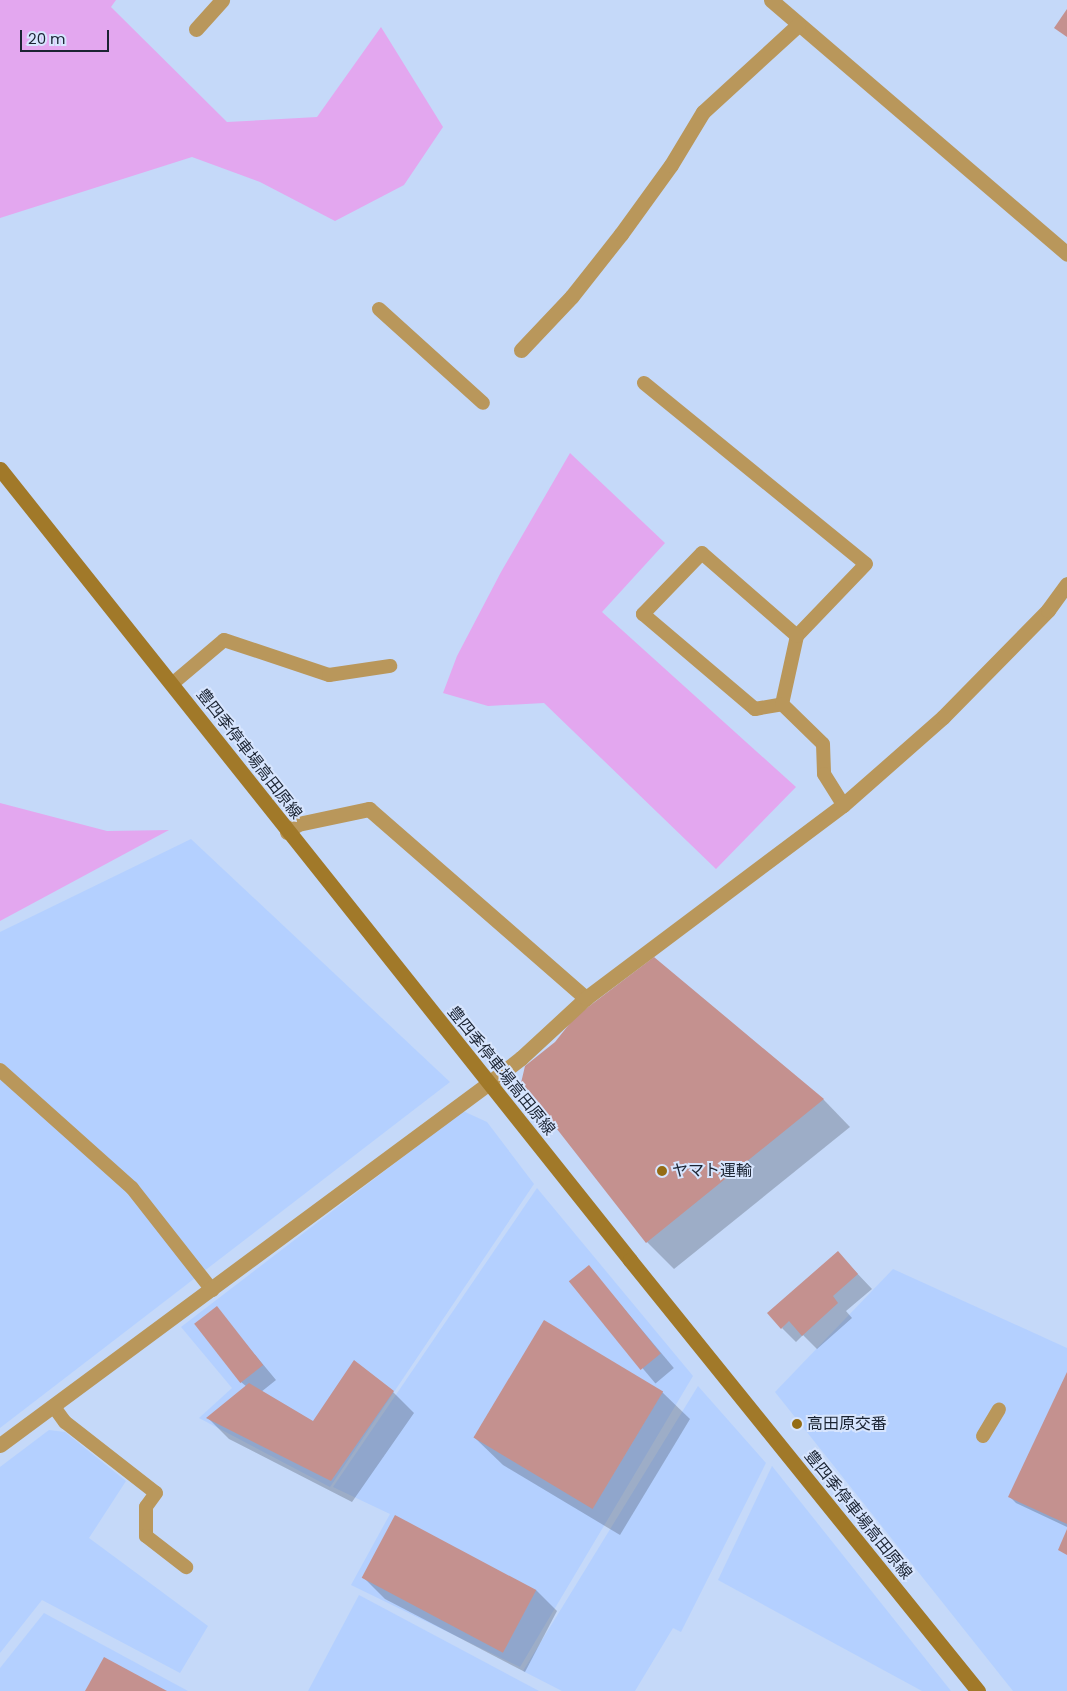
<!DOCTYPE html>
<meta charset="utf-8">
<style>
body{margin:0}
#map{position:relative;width:1067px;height:1691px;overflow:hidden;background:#c5d9f9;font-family:Poppins,"Noto Sans JP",sans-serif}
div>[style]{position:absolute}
.built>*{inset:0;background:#b4d0ff}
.green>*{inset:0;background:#e3a7ef}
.shadow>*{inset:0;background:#0003;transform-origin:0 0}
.building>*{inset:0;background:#c4918f;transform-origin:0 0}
.service>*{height:14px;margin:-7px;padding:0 7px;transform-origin:7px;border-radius:7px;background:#b9975b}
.minor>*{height:15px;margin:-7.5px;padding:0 7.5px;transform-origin:7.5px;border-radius:7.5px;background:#b9975b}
.secondary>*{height:15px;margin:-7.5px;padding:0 7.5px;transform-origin:7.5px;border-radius:7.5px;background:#a17929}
.dots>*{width:14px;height:14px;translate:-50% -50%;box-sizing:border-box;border:2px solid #d7e5fe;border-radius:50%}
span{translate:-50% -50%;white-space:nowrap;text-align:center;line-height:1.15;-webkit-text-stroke:4px #d7e5fe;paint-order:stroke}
.street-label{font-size:16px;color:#1b2433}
.poi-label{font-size:16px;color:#1b2433}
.left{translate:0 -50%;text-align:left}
.scale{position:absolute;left:20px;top:30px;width:89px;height:22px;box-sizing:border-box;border:2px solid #1b2433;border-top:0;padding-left:6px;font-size:15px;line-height:18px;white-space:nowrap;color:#1b2433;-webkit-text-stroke:4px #d7e5fe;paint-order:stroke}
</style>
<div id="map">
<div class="built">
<div style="clip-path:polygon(191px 839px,450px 1082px,0 1428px,0 932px)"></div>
<div style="clip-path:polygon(463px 1111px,487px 1122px,534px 1184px,330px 1487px,199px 1418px,232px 1388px,181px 1327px)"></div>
<div style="clip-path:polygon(537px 1188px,693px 1376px,520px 1667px,351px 1585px,390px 1514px,333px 1487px)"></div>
<div style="clip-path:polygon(893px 1269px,1067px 1348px,1067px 1691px,1013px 1691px,775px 1392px)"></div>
<div style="clip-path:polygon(698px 1386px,766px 1463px,681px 1632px,673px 1628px,635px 1691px,562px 1691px,523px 1671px)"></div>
<div style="clip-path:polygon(49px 1430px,65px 1432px,126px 1481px,89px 1538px,208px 1626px,180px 1673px,42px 1600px,0 1653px,0 1467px)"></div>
<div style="clip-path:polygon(772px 1466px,951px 1691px,922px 1691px,718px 1580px)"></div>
<div style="clip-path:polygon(359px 1595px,539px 1691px,308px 1691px)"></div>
<div style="clip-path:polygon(44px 1613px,188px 1691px,0 1691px,0 1668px)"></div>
</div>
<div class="green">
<div style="clip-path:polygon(0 0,116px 0,111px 7px,227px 122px,317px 117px,381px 27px,443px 127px,404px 185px,335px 221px,260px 182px,192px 157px,0 218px)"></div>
<div style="clip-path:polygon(570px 453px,665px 543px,602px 612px,796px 787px,716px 869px,544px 703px,488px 706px,443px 693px,457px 656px,501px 572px)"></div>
<div style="clip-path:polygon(0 803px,107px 831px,169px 830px,0 921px)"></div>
</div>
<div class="shadow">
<div style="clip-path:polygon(556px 1043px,823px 1099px,850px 1127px,674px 1269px,647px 1242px)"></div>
<div style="clip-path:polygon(838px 1253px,872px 1289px,846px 1311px,852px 1318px,817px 1349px,803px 1335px,796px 1342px,782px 1328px)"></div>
<div style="left:589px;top:1267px;width:132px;height:24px;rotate:50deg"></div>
<div style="clip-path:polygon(216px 1308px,276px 1380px,261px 1392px,313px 1423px,393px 1392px,414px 1413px,352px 1502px,229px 1439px,208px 1418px,247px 1387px,241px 1382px)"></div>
<div style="clip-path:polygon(1067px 1375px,1067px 1527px,1016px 1503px,1010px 1497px)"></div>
<div style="clip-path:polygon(662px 1392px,690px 1419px,620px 1535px,503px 1465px,475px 1438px)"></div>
<div style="clip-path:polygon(364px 1578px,536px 1590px,557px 1611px,525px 1672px,385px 1599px)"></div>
</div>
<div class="building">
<div style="clip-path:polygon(1067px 9px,1067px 37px,1054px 28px)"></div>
<div style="clip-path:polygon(654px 957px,824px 1099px,646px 1243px,521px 1083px,525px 1066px,555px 1042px,575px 1017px)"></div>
<div style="clip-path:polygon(838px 1251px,858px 1274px,833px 1296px,838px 1303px,802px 1336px,789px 1321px,781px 1329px,767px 1313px)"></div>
<div style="left:589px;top:1265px;width:114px;height:26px;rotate:51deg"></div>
<div style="left:217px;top:1306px;width:75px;height:29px;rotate:52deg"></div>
<div style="left:544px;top:1320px;width:139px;height:137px;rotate:31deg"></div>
<div style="clip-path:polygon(354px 1360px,394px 1391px,331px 1481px,206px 1418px,249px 1383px,313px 1421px)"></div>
<div style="clip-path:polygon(1067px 1372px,1067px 1524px,1008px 1497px)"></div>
<div style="left:395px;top:1515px;width:160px;height:71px;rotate:28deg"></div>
<div style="clip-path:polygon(1067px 1529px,1067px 1555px,1058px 1550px)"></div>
<div style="clip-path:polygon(104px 1657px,167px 1691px,85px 1691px)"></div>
</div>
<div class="service">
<div style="left:379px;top:309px;width:140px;rotate:42.1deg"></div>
<div style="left:644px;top:383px;width:286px;rotate:39.2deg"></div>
<div style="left:866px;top:564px;width:100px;rotate:133.8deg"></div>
<div style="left:172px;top:684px;width:68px;rotate:-40.2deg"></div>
<div style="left:224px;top:640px;width:111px;rotate:18.4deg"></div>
<div style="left:329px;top:675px;width:62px;rotate:-8.4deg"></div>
<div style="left:782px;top:704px;width:70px;rotate:-77.6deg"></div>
<div style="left:797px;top:636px;width:126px;rotate:-138.9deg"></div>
<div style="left:702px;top:553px;width:85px;rotate:134deg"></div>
<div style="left:643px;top:614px;width:147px;rotate:40.3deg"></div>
<div style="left:755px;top:709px;width:27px;rotate:-10deg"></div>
<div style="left:782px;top:704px;width:57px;rotate:44.3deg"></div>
<div style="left:823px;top:744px;width:30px;rotate:88deg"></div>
<div style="left:824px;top:774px;width:36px;rotate:58deg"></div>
<div style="left:0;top:1070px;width:177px;rotate:41.8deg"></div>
<div style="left:132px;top:1188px;width:130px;rotate:51.9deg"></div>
<div style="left:54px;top:1407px;width:19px;rotate:54deg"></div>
<div style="left:65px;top:1422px;width:115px;rotate:38deg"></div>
<div style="left:156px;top:1493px;width:17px;rotate:126deg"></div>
<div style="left:146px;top:1507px;width:29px;rotate:90deg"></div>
<div style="left:146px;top:1536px;width:51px;rotate:37.8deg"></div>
<div style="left:983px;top:1436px;width:31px;rotate:-59deg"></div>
</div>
<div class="minor">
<div style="left:771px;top:0;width:390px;rotate:40.6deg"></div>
<div style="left:196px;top:29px;width:39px;rotate:-48deg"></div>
<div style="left:521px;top:350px;width:74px;rotate:-46.6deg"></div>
<div style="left:572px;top:296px;width:79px;rotate:-51.7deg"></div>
<div style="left:621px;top:234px;width:85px;rotate:-54.1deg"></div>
<div style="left:671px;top:165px;width:62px;rotate:-58.9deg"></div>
<div style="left:703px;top:112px;width:129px;rotate:-42.5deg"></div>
<div style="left:287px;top:832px;width:14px;rotate:-36deg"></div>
<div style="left:298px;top:824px;width:73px;rotate:-11.9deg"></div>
<div style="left:369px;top:809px;width:288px;rotate:41.1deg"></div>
<div style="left:0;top:1445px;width:608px;rotate:-36.51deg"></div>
<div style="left:489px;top:1083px;width:41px;rotate:-38deg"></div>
<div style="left:521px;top:1058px;width:88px;rotate:-42.7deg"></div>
<div style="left:586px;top:998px;width:321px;rotate:-36.9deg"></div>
<div style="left:843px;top:805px;width:133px;rotate:-41.3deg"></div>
<div style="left:943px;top:717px;width:150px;rotate:-45.5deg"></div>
<div style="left:1048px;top:610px;width:32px;rotate:-54deg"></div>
</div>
<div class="secondary">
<div style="left:0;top:469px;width:1011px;rotate:51.46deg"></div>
<div style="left:630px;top:1260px;width:554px;rotate:51.08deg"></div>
</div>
<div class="dots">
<div style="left:662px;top:1171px;background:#946c15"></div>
<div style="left:797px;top:1424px;background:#946c15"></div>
</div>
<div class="street-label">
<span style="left:249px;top:754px;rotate:52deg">豊四季停車場高田原線</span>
<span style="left:501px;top:1071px;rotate:51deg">豊四季停車場高田原線</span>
<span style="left:858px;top:1515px;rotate:51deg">豊四季停車場高田原線</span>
</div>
<div class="poi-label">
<span class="left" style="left:672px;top:1171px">ヤマト運輸</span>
<span class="left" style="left:807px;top:1424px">高田原交番</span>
</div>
<div class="scale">20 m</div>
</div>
